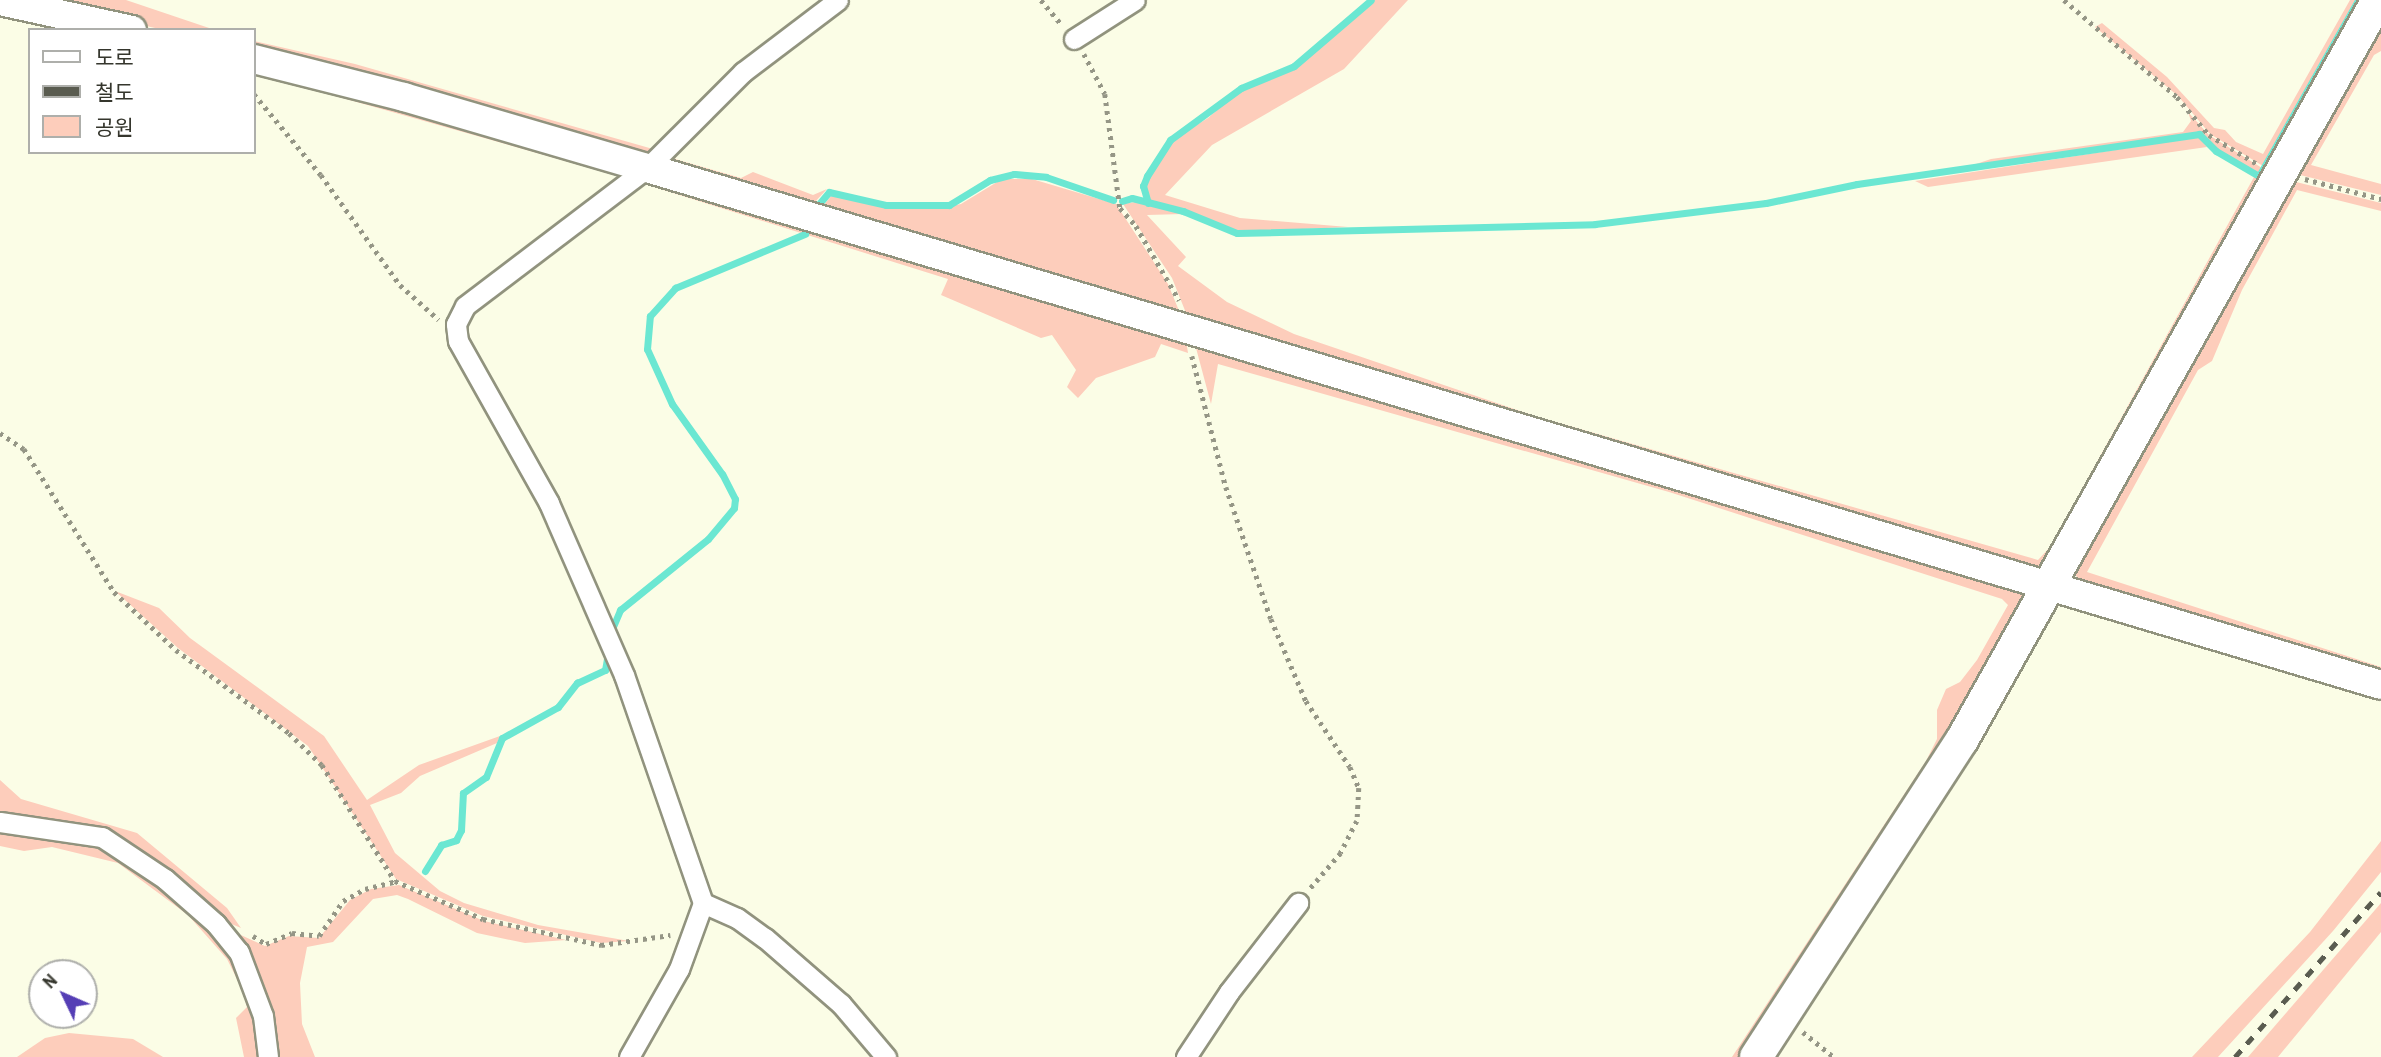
<!DOCTYPE html>
<meta charset="utf-8">
<style>
body{margin:0}
#map{position:relative;width:2381px;height:1057px;overflow:hidden;background:#fbfde6;font-family:"Archivo Narrow","Noto Sans KR",sans-serif}
div>[style]{position:absolute}
.green>*{inset:0;background:#fdcdbb}
.stream>*{height:7px;margin:-3.5px;padding:0 3.5px;transform-origin:3.5px;border-radius:3.5px;background:#6be7d2}
.path>*{height:4.5px;margin-top:-2.25px;transform-origin:0;background:repeating-linear-gradient(90deg,#959686 0 3.5px,transparent 0 8.5px)}
.roads{filter:drop-shadow(2px 0 #91937e) drop-shadow(-2px 0 #91937e) drop-shadow(0 2px #91937e) drop-shadow(0 -2px #91937e)}
.minor>*{height:19px;margin:-9.5px;padding:0 9.5px;transform-origin:9.5px;border-radius:9.5px;background:#fff}
.secondary>*{height:28px;margin:-14px;padding:0 14px;transform-origin:14px;border-radius:14px;background:#fff}
.primary>*{height:32px;margin:-16px;padding:0 16px;transform-origin:16px;border-radius:16px;background:#fff}
.rail>*{height:5px;margin-top:-2.5px;transform-origin:0;background:repeating-linear-gradient(90deg,#5a5c50 0 9px,transparent 0 18px)}
span{translate:-50% -50%;white-space:nowrap;text-align:center;line-height:1.15;-webkit-text-stroke:5px #fff;paint-order:stroke}
.legend{position:absolute;left:28px;top:28px;width:228px;height:126px;box-sizing:border-box;background:#fff;border:2px solid #aeafab;margin:0;padding:9px 12px;list-style:none;font-size:21px;color:#35362d}
.legend li{display:flex;align-items:center;gap:14px;height:35px}
.legend b{width:35px;border:2px solid #aeafab}
.north{position:absolute;left:28px;top:959px;width:70px;height:70px;box-sizing:border-box;background:#fff;border:2px solid #aeafab;border-radius:50%;rotate:314deg;font-size:19px;font-weight:700;line-height:28px;text-align:center;color:#35362d}
.north::after{content:'';display:block;margin:auto;width:24px;height:32px;background:#553eb5;clip-path:polygon(50% 0,100% 100%,50% 72%,0 100%)}
</style>
<div id="map">
<div class="green">
<div style="clip-path:polygon(31px 0,126px 0,215px 30px,164px 30px)"></div>
<div style="clip-path:polygon(1372px 0,1408px 0,1344px 69px,1212px 145px,1165px 195px,1240px 218px,1348px 227px,1237px 232px,1151px 202px,1145px 186px,1147px 177px,1171px 141px,1208px 118px,1241px 89px,1295px 67px)"></div>
<div style="clip-path:polygon(2350px 0,2356px 0,2263px 166px,2210px 134px,2178px 96px,2095px 27px,2102px 23px,2167px 77px,2214px 128px,2225px 130px,2236px 142px,2263px 154px)"></div>
<div style="clip-path:polygon(2381px 9px,2381px 51px,2374px 55px,2311px 165px,2381px 184px,2381px 195px,2292px 173px)"></div>
<div style="clip-path:polygon(254px 41px,355px 64px,660px 151px,652px 158px,254px 50px)"></div>
<div style="clip-path:polygon(254px 73px,632px 170px,622px 177px)"></div>
<div style="clip-path:polygon(2188px 112px,2209px 135px,2262px 168px,2259px 175px,2217px 150px,2200px 133px,1958px 170px,1991px 159px,2183px 132px,2191px 121px)"></div>
<div style="clip-path:polygon(685px 137px,675px 159px,741px 178px,753px 172px,813px 195px,827px 189px,814px 203px,658px 162px)"></div>
<div style="clip-path:polygon(2199px 137px,2207px 147px,1928px 187px,1915px 181px)"></div>
<div style="clip-path:polygon(648px 174px,1186px 340px,1188px 353px,1161px 344px,1155px 357px,1096px 378px,1078px 398px,1067px 387px,1076px 370px,1052px 335px,1041px 338px,941px 295px,948px 279px,638px 182px)"></div>
<div style="clip-path:polygon(2254px 177px,2260px 180px,2052px 564px,2038px 570px,1190px 323px,1172px 278px,1123px 204px,1135px 202px,1183px 214px,1147px 215px,1186px 257px,1178px 266px,1227px 302px,1294px 334px,1535px 416px,2038px 560px,2050px 547px)"></div>
<div style="clip-path:polygon(1002px 179px,1032px 179px,1116px 204px,1168px 284px,1182px 318px,818px 212px,832px 195px,885px 207px,938px 209px,961px 204px)"></div>
<div style="clip-path:polygon(2288px 180px,2381px 203px,2381px 211px,2297px 190px,2242px 290px,2212px 361px,2198px 370px,2087px 572px,2381px 667px,2381px 676px,2081px 583px,2075px 574px,2077px 560px)"></div>
<div style="clip-path:polygon(1196px 348px,1558px 449px,2025px 590px,2028px 595px,1945px 743px,1739px 1057px,1732px 1057px,1926px 761px,1937px 739px,1937px 710px,1946px 689px,1960px 682px,1977px 660px,2008px 605px,2002px 599px,1669px 492px,1218px 364px,1211px 404px)"></div>
<div style="clip-path:polygon(115px 591px,159px 608px,190px 638px,324px 736px,367px 800px,419px 765px,500px 736px,497px 743px,420px 776px,401px 793px,370px 805px,395px 853px,440px 891px,464px 903px,538px 925px,629px 941px,601px 943px,483px 916px,396px 879px,308px 746px,178px 648px)"></div>
<div style="clip-path:polygon(0 780px,21px 799px,137px 833px,227px 908px,241px 928px,222px 920px,129px 844px,6px 816px,0 812px)"></div>
<div style="clip-path:polygon(0 829px,96px 841px,176px 897px,232px 954px,251px 999px,262px 1057px,244px 1057px,236px 1018px,247px 1007px,242px 989px,227px 959px,188px 915px,118px 863px,52px 847px,24px 851px,0 846px)"></div>
<div style="clip-path:polygon(2381px 841px,2381px 872px,2333px 931px,2218px 1057px,2192px 1057px,2310px 932px)"></div>
<div style="clip-path:polygon(399px 885px,484px 921px,566px 940px,525px 943px,477px 933px,408px 899px,397px 895px,373px 899px,333px 942px,307px 947px,300px 983px,302px 1024px,315px 1057px,275px 1057px,230px 930px,265px 946px,289px 936px,319px 938px,350px 900px,371px 889px)"></div>
<div style="clip-path:polygon(2381px 903px,2381px 932px,2278px 1057px,2248px 1057px)"></div>
<div style="clip-path:polygon(69px 1033px,133px 1039px,163px 1057px,17px 1057px,45px 1038px)"></div>
</div>
<div class="stream">
<div style="left:1122px;top:201px;width:10px;rotate:-17deg"></div>
<div style="left:1132px;top:198px;width:53px;rotate:14.3deg"></div>
<div style="left:1183px;top:211px;width:58px;rotate:22.2deg"></div>
<div style="left:1237px;top:233px;width:358px;rotate:-1.4deg"></div>
<div style="left:1595px;top:224px;width:172px;rotate:-7deg"></div>
<div style="left:1766px;top:203px;width:93px;rotate:-11.8deg"></div>
<div style="left:1857px;top:184px;width:346px;rotate:-8.3deg"></div>
<div style="left:2199px;top:134px;width:24px;rotate:45deg"></div>
<div style="left:2216px;top:151px;width:50px;rotate:30.2deg"></div>
<div style="left:2259px;top:176px;width:202px;rotate:-60.6deg"></div>
<div style="left:1148px;top:203px;width:18px;rotate:-106deg"></div>
<div style="left:1143px;top:186px;width:11px;rotate:-68deg"></div>
<div style="left:1147px;top:176px;width:43px;rotate:-57.4deg"></div>
<div style="left:1170px;top:140px;width:88px;rotate:-36.2deg"></div>
<div style="left:1241px;top:88px;width:57px;rotate:-22.5deg"></div>
<div style="left:1294px;top:66px;width:101px;rotate:-40.6deg"></div>
<div style="left:818px;top:205px;width:17px;rotate:-50deg"></div>
<div style="left:829px;top:192px;width:58px;rotate:12.8deg"></div>
<div style="left:886px;top:205px;width:63px"></div>
<div style="left:949px;top:205px;width:48px;rotate:-31.4deg"></div>
<div style="left:990px;top:180px;width:25px;rotate:-14deg"></div>
<div style="left:1014px;top:174px;width:32px;rotate:5deg"></div>
<div style="left:1046px;top:177px;width:71px;rotate:18.9deg"></div>
<div style="left:612px;top:629px;width:21px;rotate:-67deg"></div>
<div style="left:620px;top:610px;width:113px;rotate:-38.9deg"></div>
<div style="left:708px;top:539px;width:40px;rotate:-50deg"></div>
<div style="left:734px;top:508px;width:9px;rotate:-84deg"></div>
<div style="left:735px;top:499px;width:28px;rotate:-117deg"></div>
<div style="left:722px;top:474px;width:86px;rotate:-125.5deg"></div>
<div style="left:672px;top:404px;width:60px;rotate:-114.4deg"></div>
<div style="left:647px;top:349px;width:33px;rotate:-85deg"></div>
<div style="left:650px;top:316px;width:38px;rotate:-48deg"></div>
<div style="left:675px;top:288px;width:141px;rotate:-22.6deg"></div>
<div style="left:425px;top:871px;width:31px;rotate:-58deg"></div>
<div style="left:441px;top:845px;width:16px;rotate:-18deg"></div>
<div style="left:456px;top:840px;width:11px;rotate:-63deg"></div>
<div style="left:461px;top:830px;width:37px;rotate:-87deg"></div>
<div style="left:463px;top:793px;width:28px;rotate:-35deg"></div>
<div style="left:486px;top:777px;width:42px;rotate:-67.7deg"></div>
<div style="left:502px;top:738px;width:64px;rotate:-29deg"></div>
<div style="left:558px;top:707px;width:31px;rotate:-52deg"></div>
<div style="left:577px;top:683px;width:31px;rotate:-25deg"></div>
<div style="left:605px;top:670px;width:11px;rotate:-80deg"></div>
</div>
<div class="path">
<div style="left:1041px;top:0;width:31px;rotate:50deg"></div>
<div style="left:2064px;top:0;width:149px;rotate:40.6deg"></div>
<div style="left:2177px;top:97px;width:50px;rotate:49.9deg"></div>
<div style="left:2209px;top:135px;width:56px;rotate:31.1deg"></div>
<div style="left:1084px;top:54px;width:45px;rotate:62.3deg"></div>
<div style="left:1105px;top:94px;width:115px;rotate:82.5deg"></div>
<div style="left:1120px;top:208px;width:24px;rotate:48deg"></div>
<div style="left:1136px;top:226px;width:86px;rotate:59.8deg"></div>
<div style="left:254px;top:94px;width:105px;rotate:50.4deg"></div>
<div style="left:321px;top:175px;width:135px;rotate:54.3deg"></div>
<div style="left:400px;top:285px;width:52px;rotate:41.9deg"></div>
<div style="left:2305px;top:179px;width:79px;rotate:14.7deg"></div>
<div style="left:1192px;top:356px;width:135px;rotate:75.5deg"></div>
<div style="left:1226px;top:487px;width:139px;rotate:71.2deg"></div>
<div style="left:1271px;top:619px;width:89px;rotate:66.9deg"></div>
<div style="left:1306px;top:701px;width:79px;rotate:56.3deg"></div>
<div style="left:1350px;top:767px;width:23px;rotate:67deg"></div>
<div style="left:1359px;top:788px;width:33px;rotate:93deg"></div>
<div style="left:1357px;top:821px;width:36px;rotate:117deg"></div>
<div style="left:1341px;top:853px;width:48px;rotate:130.7deg"></div>
<div style="left:0;top:433px;width:29px;rotate:34deg"></div>
<div style="left:24px;top:449px;width:169px;rotate:57.8deg"></div>
<div style="left:114px;top:592px;width:85px;rotate:43.1deg"></div>
<div style="left:176px;top:650px;width:140px;rotate:36.3deg"></div>
<div style="left:289px;top:733px;width:46px;rotate:44.1deg"></div>
<div style="left:322px;top:765px;width:137px;rotate:57.8deg"></div>
<div style="left:395px;top:881px;width:96px;rotate:23.4deg"></div>
<div style="left:483px;top:919px;width:121px;rotate:12.4deg"></div>
<div style="left:601px;top:945px;width:70px;rotate:-8.2deg"></div>
<div style="left:253px;top:936px;width:15px;rotate:32deg"></div>
<div style="left:266px;top:944px;width:28px;rotate:-23deg"></div>
<div style="left:292px;top:933px;width:27px;rotate:6deg"></div>
<div style="left:319px;top:936px;width:42px;rotate:-55.6deg"></div>
<div style="left:343px;top:901px;width:25px;rotate:-29deg"></div>
<div style="left:365px;top:889px;width:30px;rotate:-14deg"></div>
<div style="left:1803px;top:1032px;width:40px;rotate:39deg"></div>
</div>
<div class="roads">
<div class="minor">
<div style="left:1074px;top:39px;width:72px;rotate:-32.6deg"></div>
<div style="left:0;top:822px;width:103px;rotate:8.4deg"></div>
<div style="left:102px;top:837px;width:76px;rotate:33.7deg"></div>
<div style="left:165px;top:879px;width:68px;rotate:41.4deg"></div>
<div style="left:216px;top:924px;width:36px;rotate:51deg"></div>
<div style="left:239px;top:952px;width:68px;rotate:69.4deg"></div>
<div style="left:263px;top:1016px;width:41px;rotate:83deg"></div>
<div style="left:703px;top:903px;width:37px;rotate:24deg"></div>
<div style="left:737px;top:918px;width:34px;rotate:36deg"></div>
<div style="left:765px;top:938px;width:101px;rotate:41deg"></div>
<div style="left:841px;top:1004px;width:70px;rotate:49.7deg"></div>
<div style="left:629px;top:1057px;width:101px;rotate:-60.4deg"></div>
<div style="left:679px;top:969px;width:70px;rotate:-70deg"></div>
<div style="left:703px;top:903px;width:241px;rotate:-109.1deg"></div>
<div style="left:624px;top:675px;width:188px;rotate:-113.6deg"></div>
<div style="left:549px;top:503px;width:186px;rotate:-119.3deg"></div>
<div style="left:458px;top:341px;width:17px;rotate:-97deg"></div>
<div style="left:456px;top:324px;width:20px;rotate:-63deg"></div>
<div style="left:465px;top:306px;width:228px;rotate:-37.2deg"></div>
<div style="left:647px;top:168px;width:136px;rotate:-45deg"></div>
<div style="left:743px;top:72px;width:119px;rotate:-37.2deg"></div>
<div style="left:1186px;top:1057px;width:78px;rotate:-56.5deg"></div>
<div style="left:1229px;top:992px;width:113px;rotate:-52.2deg"></div>
</div>
<div class="secondary">
<div style="left:0;top:1px;width:135px;rotate:12.4deg"></div>
<div style="left:254px;top:59px;width:155px;rotate:14.2deg"></div>
<div style="left:404px;top:97px;width:253px;rotate:16.3deg"></div>
<div style="left:647px;top:168px;width:1809px;rotate:16.6deg"></div>
</div>
<div class="primary">
<div style="left:1756px;top:1057px;width:378px;rotate:-57deg"></div>
<div style="left:1962px;top:740px;width:849px;rotate:-60.66deg"></div>
</div>
</div>
<div class="rail">
<div style="left:2235px;top:1057px;width:220px;rotate:-48.5deg"></div>
</div>
<ul class="legend">
<li><b style="height:9px;background:#fff"></b>도로</li>
<li><b style="height:9px;background:#5a5c50"></b>철도</li>
<li><b style="height:19px;background:#fdcdbb"></b>공원</li>
</ul>
<div class="north">N</div>
</div>
